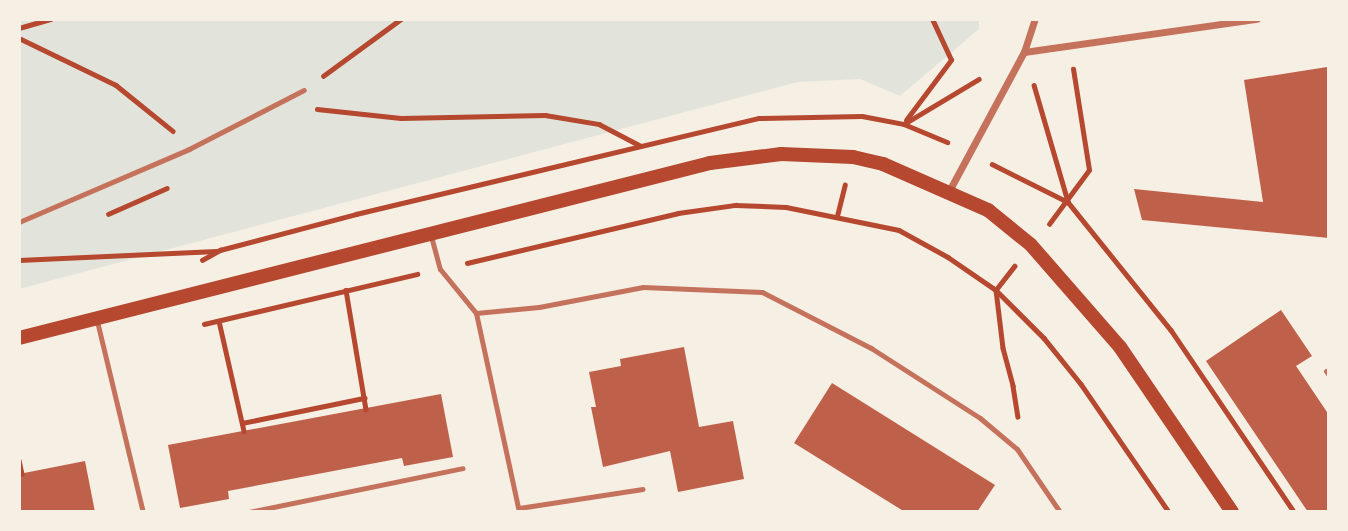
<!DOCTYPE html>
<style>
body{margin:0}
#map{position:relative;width:1348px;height:531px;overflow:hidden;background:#f6efe4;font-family:Cabin,sans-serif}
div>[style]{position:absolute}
.green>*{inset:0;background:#e2e4dc}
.building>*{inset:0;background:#bf614a}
.path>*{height:4.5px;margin:-2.25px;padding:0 2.25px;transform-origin:2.25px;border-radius:2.25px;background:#b5482f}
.service>*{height:5px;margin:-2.5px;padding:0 2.5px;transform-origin:2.5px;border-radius:2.5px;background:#c5725c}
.minor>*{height:7px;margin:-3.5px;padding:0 3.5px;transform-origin:3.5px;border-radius:3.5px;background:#c5725c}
.secondary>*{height:14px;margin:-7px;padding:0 7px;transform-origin:7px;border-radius:7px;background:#b5482f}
span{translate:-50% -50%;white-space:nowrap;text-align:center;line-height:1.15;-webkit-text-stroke:7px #f6efe4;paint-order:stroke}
.frame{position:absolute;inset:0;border:21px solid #f6efe4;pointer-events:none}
</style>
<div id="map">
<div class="green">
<div style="clip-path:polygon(19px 19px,979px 19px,979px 29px,900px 96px,860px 79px,798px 82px,19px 289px)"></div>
</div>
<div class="building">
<div style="clip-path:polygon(1327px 67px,1329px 238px,1142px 220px,1134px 189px,1263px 202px,1244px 80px)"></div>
<div style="clip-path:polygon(1281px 310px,1312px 356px,1296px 366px,1329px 415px,1329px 512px,1308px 512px,1206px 361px)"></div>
<div style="clip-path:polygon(684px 347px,699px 427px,733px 421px,744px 479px,678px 492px,670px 451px,603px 467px,591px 407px,596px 407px,589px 372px,621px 366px,620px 359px)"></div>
<div style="clip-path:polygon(832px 383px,995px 485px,977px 512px,905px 512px,794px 443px)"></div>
<div style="clip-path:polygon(441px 394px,453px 457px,404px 466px,402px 458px,228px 491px,229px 499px,180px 508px,168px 445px)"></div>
<div style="clip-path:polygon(85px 461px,95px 512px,19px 512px,19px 474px)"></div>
</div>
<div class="path">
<div style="left:19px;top:28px;width:33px;rotate:-16deg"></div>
<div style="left:19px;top:38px;width:108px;rotate:25.9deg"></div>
<div style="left:116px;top:85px;width:73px;rotate:38.9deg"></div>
<div style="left:323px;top:76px;width:97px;rotate:-36.2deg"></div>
<div style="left:1034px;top:85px;width:121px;rotate:73.7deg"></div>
<div style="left:317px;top:109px;width:84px;rotate:6.1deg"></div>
<div style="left:401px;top:118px;width:144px;rotate:-1.2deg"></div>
<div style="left:545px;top:115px;width:55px;rotate:9.5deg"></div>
<div style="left:599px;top:124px;width:47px;rotate:27.6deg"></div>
<div style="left:906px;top:120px;width:75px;rotate:-53.1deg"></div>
<div style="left:951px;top:60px;width:45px;rotate:-114.9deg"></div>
<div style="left:904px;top:124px;width:87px;rotate:-31deg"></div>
<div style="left:992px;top:164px;width:85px;rotate:26.6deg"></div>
<div style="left:1068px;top:202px;width:164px;rotate:51.2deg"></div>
<div style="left:1171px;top:330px;width:220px;rotate:55.9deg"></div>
<div style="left:108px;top:214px;width:64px;rotate:-23.8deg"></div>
<div style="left:837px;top:216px;width:32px;rotate:-76deg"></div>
<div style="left:1049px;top:224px;width:67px;rotate:-53.5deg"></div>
<div style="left:1089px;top:170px;width:102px;rotate:-99deg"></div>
<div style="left:19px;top:260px;width:197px;rotate:-2.6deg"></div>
<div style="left:202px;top:260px;width:21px;rotate:-29deg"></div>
<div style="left:220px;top:250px;width:141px;rotate:-14.8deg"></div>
<div style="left:356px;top:214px;width:414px;rotate:-13.4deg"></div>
<div style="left:759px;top:118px;width:103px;rotate:-1.1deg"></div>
<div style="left:862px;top:116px;width:43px;rotate:10.8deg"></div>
<div style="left:904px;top:124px;width:47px;rotate:22.7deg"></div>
<div style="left:467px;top:263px;width:217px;rotate:-13.3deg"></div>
<div style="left:678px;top:213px;width:58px;rotate:-8deg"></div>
<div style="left:735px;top:205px;width:51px;rotate:2.2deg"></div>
<div style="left:786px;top:207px;width:115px;rotate:11.5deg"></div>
<div style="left:899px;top:230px;width:56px;rotate:28.9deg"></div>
<div style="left:948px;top:257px;width:58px;rotate:34.5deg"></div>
<div style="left:996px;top:290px;width:68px;rotate:45deg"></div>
<div style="left:1044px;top:338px;width:59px;rotate:51.2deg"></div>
<div style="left:1081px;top:384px;width:155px;rotate:55.5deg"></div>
<div style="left:1015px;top:266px;width:31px;rotate:128deg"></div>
<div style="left:996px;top:290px;width:58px;rotate:83.1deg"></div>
<div style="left:1003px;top:348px;width:39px;rotate:75deg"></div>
<div style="left:1013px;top:386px;width:31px;rotate:81deg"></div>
<div style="left:346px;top:290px;width:121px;rotate:80.5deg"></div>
<div style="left:219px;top:321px;width:113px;rotate:77.2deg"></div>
<div style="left:204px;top:324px;width:219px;rotate:-13.2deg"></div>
<div style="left:242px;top:423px;width:125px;rotate:-11.6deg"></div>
<div style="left:19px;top:460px;width:14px;rotate:78deg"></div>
</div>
<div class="service">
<div style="left:19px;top:222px;width:185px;rotate:-23.2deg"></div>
<div style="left:189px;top:149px;width:129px;rotate:-27.2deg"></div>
<div style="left:431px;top:236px;width:34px;rotate:75deg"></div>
<div style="left:440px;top:269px;width:57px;rotate:50.7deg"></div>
<div style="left:476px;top:313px;width:63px;rotate:-5.4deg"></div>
<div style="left:539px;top:307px;width:106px;rotate:-10.9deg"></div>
<div style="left:643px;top:287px;width:119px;rotate:2.4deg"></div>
<div style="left:762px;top:292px;width:123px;rotate:27.2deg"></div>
<div style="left:871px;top:348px;width:130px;rotate:32.7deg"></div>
<div style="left:980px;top:418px;width:48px;rotate:40deg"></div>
<div style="left:1017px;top:449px;width:76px;rotate:55.7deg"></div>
<div style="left:476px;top:313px;width:204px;rotate:77.8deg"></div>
<div style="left:97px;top:321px;width:196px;rotate:76.5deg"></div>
<div style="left:1326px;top:371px;width:5px;rotate:53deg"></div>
<div style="left:519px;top:508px;width:125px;rotate:-8.7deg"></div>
<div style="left:249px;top:512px;width:218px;rotate:-11.6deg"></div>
</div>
<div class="minor">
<div style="left:1024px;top:52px;width:235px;rotate:-8.1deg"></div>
<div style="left:949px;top:191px;width:158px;rotate:-61.7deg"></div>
<div style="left:1024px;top:52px;width:35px;rotate:-72deg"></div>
</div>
<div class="secondary">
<div style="left:19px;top:338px;width:713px;rotate:-14.21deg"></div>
<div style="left:710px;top:163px;width:72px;rotate:-7.2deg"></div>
<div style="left:781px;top:154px;width:72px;rotate:2.4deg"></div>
<div style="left:853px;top:157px;width:31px;rotate:13deg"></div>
<div style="left:883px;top:164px;width:115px;rotate:23.7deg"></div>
<div style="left:988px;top:210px;width:55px;rotate:39.1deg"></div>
<div style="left:1031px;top:245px;width:135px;rotate:48.9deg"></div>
<div style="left:1120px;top:347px;width:199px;rotate:55.8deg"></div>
</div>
<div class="frame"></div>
</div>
